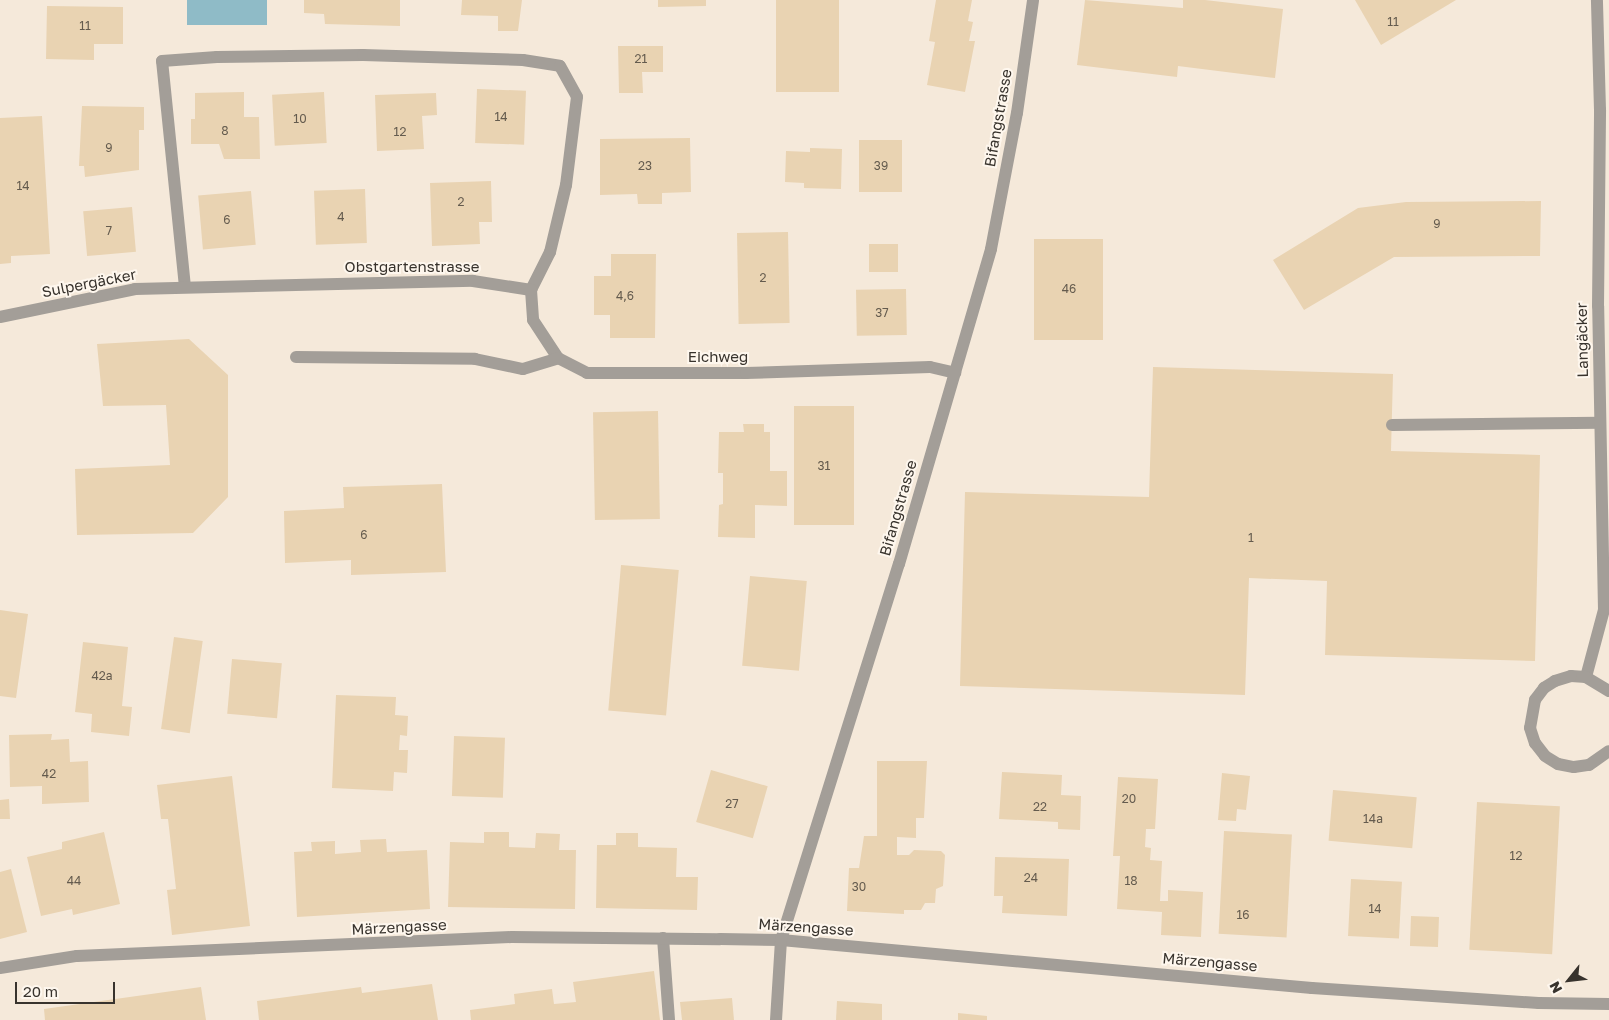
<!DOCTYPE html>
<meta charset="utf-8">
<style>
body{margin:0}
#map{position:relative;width:1609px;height:1020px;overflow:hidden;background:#f5e9da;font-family:"Golos Text",sans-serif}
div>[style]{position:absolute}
.water>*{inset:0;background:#8fbbc7;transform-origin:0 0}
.building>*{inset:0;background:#e9d3b2;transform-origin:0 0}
.minor>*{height:12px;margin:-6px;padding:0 6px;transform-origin:6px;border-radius:6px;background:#a39e98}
span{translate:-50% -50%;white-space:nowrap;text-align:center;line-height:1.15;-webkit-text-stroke:4px #fef7ee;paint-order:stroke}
.number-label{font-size:12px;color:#645b4e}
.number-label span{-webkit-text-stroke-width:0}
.street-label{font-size:15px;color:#38332d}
.north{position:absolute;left:1544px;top:955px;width:50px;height:50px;-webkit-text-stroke:4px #fef7ee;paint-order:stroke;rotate:241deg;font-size:14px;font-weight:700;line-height:20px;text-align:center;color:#38332d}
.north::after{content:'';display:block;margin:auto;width:18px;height:22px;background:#38332d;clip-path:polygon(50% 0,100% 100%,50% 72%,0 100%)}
.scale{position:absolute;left:15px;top:982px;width:100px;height:22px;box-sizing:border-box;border:2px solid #38332d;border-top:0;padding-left:6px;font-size:15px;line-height:18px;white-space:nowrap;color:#38332d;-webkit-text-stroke:4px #fef7ee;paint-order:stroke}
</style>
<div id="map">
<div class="water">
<div style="left:187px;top:0;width:80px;height:25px"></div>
</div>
<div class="building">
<div style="clip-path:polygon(304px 0,400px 0,400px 26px,325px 24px,324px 14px,304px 13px)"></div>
<div style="clip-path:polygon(462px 0,522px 0,518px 31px,498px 31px,498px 16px,461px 15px)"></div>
<div style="clip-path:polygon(658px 0,706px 0,706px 6px,658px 7px)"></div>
<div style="left:776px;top:0;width:63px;height:92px"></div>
<div style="clip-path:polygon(936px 0,972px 0,968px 21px,973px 22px,969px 41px,975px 41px,965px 92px,927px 85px,935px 42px,929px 41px)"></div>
<div style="clip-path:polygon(1085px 0,1183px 8px,1183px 0,1205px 0,1283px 9px,1275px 78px,1178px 66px,1177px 77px,1077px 65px)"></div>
<div style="clip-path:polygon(1355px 0,1456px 0,1381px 45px)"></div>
<div style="clip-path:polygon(47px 6px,123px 7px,123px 44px,94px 44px,94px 60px,46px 59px)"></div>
<div style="clip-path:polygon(618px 46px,663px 46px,663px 72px,642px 72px,643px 93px,619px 93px)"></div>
<div style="left:477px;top:89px;width:49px;height:54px;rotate:2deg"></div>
<div style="clip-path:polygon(244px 92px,244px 117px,259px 117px,260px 159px,224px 159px,219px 144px,191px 144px,191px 119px,195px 119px,195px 93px)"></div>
<div style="left:324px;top:92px;width:51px;height:52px;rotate:87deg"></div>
<div style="clip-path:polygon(436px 93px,437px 115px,422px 116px,424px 149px,377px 151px,375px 95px)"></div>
<div style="clip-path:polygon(82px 106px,144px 107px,144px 130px,139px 130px,139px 170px,85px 177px,84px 166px,79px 166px)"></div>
<div style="clip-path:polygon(42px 116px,50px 254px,11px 256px,11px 263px,0 264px,0 118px)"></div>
<div style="clip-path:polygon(690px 138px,691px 192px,662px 193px,662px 204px,638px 204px,637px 194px,600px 195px,600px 139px)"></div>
<div style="left:859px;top:140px;width:43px;height:52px"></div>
<div style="clip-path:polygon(810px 148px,842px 149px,841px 189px,804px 188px,804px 183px,785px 182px,786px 151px,810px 152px)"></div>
<div style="clip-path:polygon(491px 181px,492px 222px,479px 222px,480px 244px,432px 246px,430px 183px)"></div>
<div style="left:365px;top:189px;width:54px;height:51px;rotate:88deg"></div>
<div style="left:251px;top:191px;width:54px;height:53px;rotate:85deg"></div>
<div style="clip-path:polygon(1541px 201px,1540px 256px,1394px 257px,1304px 310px,1273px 260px,1358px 208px,1406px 202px)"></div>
<div style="left:132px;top:207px;width:45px;height:49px;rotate:85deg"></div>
<div style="left:788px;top:232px;width:91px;height:51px;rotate:89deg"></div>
<div style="left:1034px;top:239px;width:69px;height:101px"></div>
<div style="left:869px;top:244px;width:29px;height:28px"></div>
<div style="clip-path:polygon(611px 254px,656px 254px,655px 338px,610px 338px,610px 315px,594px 315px,594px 276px,611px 276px)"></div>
<div style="left:906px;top:289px;width:46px;height:50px;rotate:89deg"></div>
<div style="clip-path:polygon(189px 339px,228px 375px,228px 497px,193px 533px,77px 535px,75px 469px,170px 465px,166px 405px,103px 406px,97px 344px)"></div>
<div style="clip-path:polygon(1153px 367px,1393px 374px,1391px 451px,1540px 455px,1535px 661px,1325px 655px,1327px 581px,1249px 578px,1245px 695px,960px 686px,965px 492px,1149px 497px)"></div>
<div style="left:794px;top:406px;width:60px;height:119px"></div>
<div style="left:658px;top:411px;width:108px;height:65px;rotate:89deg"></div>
<div style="clip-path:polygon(743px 424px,764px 424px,764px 432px,770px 432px,770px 471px,787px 471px,787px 506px,755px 505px,755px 538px,718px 537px,719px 505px,723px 504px,723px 473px,718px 473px,719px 432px,744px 432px)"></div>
<div style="clip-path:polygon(442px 484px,446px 572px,351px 575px,351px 560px,285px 563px,284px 511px,344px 508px,343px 487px)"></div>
<div style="left:621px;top:565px;width:58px;height:146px;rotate:5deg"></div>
<div style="left:750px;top:576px;width:57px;height:90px;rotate:5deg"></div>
<div style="clip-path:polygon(0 610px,28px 614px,16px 698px,0 696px)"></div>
<div style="left:174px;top:637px;width:29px;height:93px;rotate:8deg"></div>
<div style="clip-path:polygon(83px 642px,128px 647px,122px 706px,132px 707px,129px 736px,91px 732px,92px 714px,75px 712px)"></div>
<div style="left:232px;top:659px;width:50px;height:55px;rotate:5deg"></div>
<div style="clip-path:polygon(336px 695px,396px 697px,395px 715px,408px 716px,407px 736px,400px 735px,399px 750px,408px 750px,407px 773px,394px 772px,393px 791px,332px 788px)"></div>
<div style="clip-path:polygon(52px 734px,51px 740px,69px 739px,70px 762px,88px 761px,89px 802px,42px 804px,42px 786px,10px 787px,9px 735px)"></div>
<div style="left:454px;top:736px;width:51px;height:60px;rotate:2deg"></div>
<div style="clip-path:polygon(877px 761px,927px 761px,924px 818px,916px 818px,916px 838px,897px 837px,897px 855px,909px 855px,914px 850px,941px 851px,945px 855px,943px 886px,936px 889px,935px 903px,925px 903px,921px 910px,904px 910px,904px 914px,847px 911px,849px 868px,859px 868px,864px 836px,877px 836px)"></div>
<div style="left:711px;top:770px;width:59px;height:54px;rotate:16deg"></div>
<div style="clip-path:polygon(1002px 772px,1062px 775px,1061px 795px,1081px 796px,1080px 830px,1058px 829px,1058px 822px,999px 819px)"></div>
<div style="clip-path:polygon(1222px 773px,1250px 776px,1246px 810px,1237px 809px,1236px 821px,1218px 820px)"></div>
<div style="clip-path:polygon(232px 776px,250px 926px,172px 935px,167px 890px,176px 889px,168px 819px,161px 819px,157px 785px)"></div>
<div style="clip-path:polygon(1118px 777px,1158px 779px,1155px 829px,1146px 829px,1145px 847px,1151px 848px,1150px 860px,1162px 861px,1160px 901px,1168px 901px,1168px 890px,1203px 892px,1201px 937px,1161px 935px,1162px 912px,1117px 909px,1120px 856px,1113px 856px)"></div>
<div style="left:1333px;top:790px;width:84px;height:51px;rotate:5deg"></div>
<div style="clip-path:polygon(9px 799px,10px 819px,0 819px,0 800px)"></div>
<div style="left:1477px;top:802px;width:83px;height:148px;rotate:3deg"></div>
<div style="left:1224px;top:831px;width:68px;height:103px;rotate:3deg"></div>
<div style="clip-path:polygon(104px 832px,120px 904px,73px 915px,72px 909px,41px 916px,27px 857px,62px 849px,62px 842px)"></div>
<div style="clip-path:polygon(484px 832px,509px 832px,509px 847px,535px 848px,536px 833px,560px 834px,559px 850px,576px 850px,575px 909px,448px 907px,450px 842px,484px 843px)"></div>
<div style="clip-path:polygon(616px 833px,638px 833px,638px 847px,677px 848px,676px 877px,698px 877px,697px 910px,596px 908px,597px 845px,616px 845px)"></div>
<div style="clip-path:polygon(386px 839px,387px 852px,427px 850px,430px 909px,297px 917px,294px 852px,312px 851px,311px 842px,335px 841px,335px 854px,361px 852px,360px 840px)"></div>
<div style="clip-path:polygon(995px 857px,1069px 859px,1067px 916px,1002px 913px,1003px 896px,994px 896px)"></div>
<div style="clip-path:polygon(11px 869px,27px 932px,0 939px,0 872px)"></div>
<div style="left:1351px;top:879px;width:51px;height:57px;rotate:3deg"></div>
<div style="left:1411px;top:916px;width:28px;height:30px;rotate:2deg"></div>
<div style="clip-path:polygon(654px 971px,660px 1020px,471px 1020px,470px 1010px,515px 1004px,514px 994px,552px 989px,554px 1004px,576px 1002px,573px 982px)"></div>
<div style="clip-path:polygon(432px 984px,438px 1020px,259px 1020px,257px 1001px,361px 987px,362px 993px)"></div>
<div style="clip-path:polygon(201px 987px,206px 1020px,45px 1020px,44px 1009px)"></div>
<div style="clip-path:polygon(732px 998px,734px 1020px,682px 1020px,680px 1002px)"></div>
<div style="clip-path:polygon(837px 1001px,882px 1004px,882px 1020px,836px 1020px)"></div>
<div style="clip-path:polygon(958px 1013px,987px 1016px,987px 1020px,958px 1020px)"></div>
</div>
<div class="minor">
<div style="left:185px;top:287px;width:227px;rotate:-95.8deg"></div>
<div style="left:162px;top:61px;width:55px;rotate:-4.2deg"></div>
<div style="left:217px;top:57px;width:146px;rotate:-0.8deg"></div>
<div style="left:363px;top:55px;width:160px;rotate:1.8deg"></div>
<div style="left:523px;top:60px;width:37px;rotate:9deg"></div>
<div style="left:560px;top:66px;width:35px;rotate:61deg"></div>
<div style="left:577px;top:97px;width:89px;rotate:97.1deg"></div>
<div style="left:566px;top:185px;width:69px;rotate:103.4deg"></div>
<div style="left:550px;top:252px;width:42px;rotate:116.6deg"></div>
<div style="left:531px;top:290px;width:30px;rotate:86deg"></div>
<div style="left:533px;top:320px;width:45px;rotate:56.7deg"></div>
<div style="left:558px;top:358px;width:33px;rotate:27deg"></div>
<div style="left:587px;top:373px;width:159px"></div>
<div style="left:746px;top:373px;width:184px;rotate:-1.9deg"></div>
<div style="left:930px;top:367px;width:26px;rotate:13deg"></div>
<div style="left:0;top:317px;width:138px;rotate:-11.7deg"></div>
<div style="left:135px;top:289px;width:338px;rotate:-1.4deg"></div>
<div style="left:473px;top:281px;width:59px;rotate:8.8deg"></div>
<div style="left:296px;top:357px;width:179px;rotate:0.6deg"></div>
<div style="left:475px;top:359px;width:49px;rotate:11.8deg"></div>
<div style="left:523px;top:369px;width:37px;rotate:-17deg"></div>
<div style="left:1392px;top:425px;width:208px;rotate:-0.6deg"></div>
<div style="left:1586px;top:677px;width:69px;rotate:-75deg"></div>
<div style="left:1604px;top:610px;width:304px;rotate:-91.1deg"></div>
<div style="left:1598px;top:306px;width:196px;rotate:-89.4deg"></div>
<div style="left:1600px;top:110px;width:110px;rotate:-91.6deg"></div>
<div style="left:1609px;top:691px;width:27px;rotate:-149deg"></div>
<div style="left:1586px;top:677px;width:15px;rotate:-176deg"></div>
<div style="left:1571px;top:676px;width:17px;rotate:163deg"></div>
<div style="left:1555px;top:681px;width:13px;rotate:148deg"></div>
<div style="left:1544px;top:688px;width:15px;rotate:127deg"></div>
<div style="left:1535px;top:700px;width:28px;rotate:100deg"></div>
<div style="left:1530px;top:728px;width:16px;rotate:72deg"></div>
<div style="left:1535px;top:743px;width:16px;rotate:52deg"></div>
<div style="left:1545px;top:756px;width:15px;rotate:32deg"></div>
<div style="left:1558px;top:764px;width:16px;rotate:11deg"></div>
<div style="left:1574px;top:767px;width:15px;rotate:-8deg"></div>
<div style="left:1589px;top:765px;width:24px;rotate:-35deg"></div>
<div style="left:663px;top:938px;width:82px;rotate:85.8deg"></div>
<div style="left:0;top:968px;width:78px;rotate:-8.9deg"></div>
<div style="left:77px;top:956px;width:435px;rotate:-2.5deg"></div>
<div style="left:512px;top:937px;width:208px;rotate:0.6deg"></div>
<div style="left:720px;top:939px;width:61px;rotate:0.9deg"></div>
<div style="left:781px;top:940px;width:533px;rotate:5.17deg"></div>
<div style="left:1312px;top:988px;width:227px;rotate:3.8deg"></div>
<div style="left:1539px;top:1003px;width:70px;rotate:0.8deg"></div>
<div style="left:776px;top:1020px;width:80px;rotate:-86.4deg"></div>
<div style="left:781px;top:940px;width:394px;rotate:-72.6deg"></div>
<div style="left:899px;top:564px;width:328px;rotate:-73.7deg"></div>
<div style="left:991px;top:249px;width:138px;rotate:-79.2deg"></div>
<div style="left:1017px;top:113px;width:114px;rotate:-81.9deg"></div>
</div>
<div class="number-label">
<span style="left:1393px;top:22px">11</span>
<span style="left:85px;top:26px">11</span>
<span style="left:641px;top:59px">21</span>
<span style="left:501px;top:117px">14</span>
<span style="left:300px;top:119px">10</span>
<span style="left:225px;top:131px">8</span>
<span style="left:400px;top:132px">12</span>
<span style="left:109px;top:148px">9</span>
<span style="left:645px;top:166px">23</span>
<span style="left:881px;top:166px">39</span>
<span style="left:23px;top:186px">14</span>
<span style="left:461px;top:202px">2</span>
<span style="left:341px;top:217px">4</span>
<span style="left:227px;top:220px">6</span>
<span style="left:1437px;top:224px">9</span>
<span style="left:109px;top:231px">7</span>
<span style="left:763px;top:278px">2</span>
<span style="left:1069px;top:289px">46</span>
<span style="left:625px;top:296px">4,6</span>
<span style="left:882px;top:313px">37</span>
<span style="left:824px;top:466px">31</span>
<span style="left:364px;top:535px">6</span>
<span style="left:1251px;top:538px">1</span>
<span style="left:102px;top:676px">42a</span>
<span style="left:49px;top:774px">42</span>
<span style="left:1129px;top:799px">20</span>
<span style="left:732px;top:804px">27</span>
<span style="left:1040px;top:807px">22</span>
<span style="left:1373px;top:819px">14a</span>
<span style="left:1516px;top:856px">12</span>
<span style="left:1031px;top:878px">24</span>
<span style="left:74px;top:881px">44</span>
<span style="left:1131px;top:881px">18</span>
<span style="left:859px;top:887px">30</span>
<span style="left:1375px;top:909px">14</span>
<span style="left:1243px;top:915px">16</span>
</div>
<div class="street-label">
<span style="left:998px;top:118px;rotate:-80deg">Bifangstrasse</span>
<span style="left:412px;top:267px">Obstgartenstrasse</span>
<span style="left:89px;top:283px;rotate:-11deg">Sulpergäcker</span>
<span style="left:1582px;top:340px;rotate:-91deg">Langäcker</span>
<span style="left:718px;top:357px">Eichweg</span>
<span style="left:898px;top:508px;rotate:-74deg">Bifangstrasse</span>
<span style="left:399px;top:927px;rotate:-3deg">Märzengasse</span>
<span style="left:806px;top:927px;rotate:4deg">Märzengasse</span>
<span style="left:1210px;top:962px;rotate:5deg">Märzengasse</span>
</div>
<div class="north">N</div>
<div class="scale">20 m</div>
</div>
